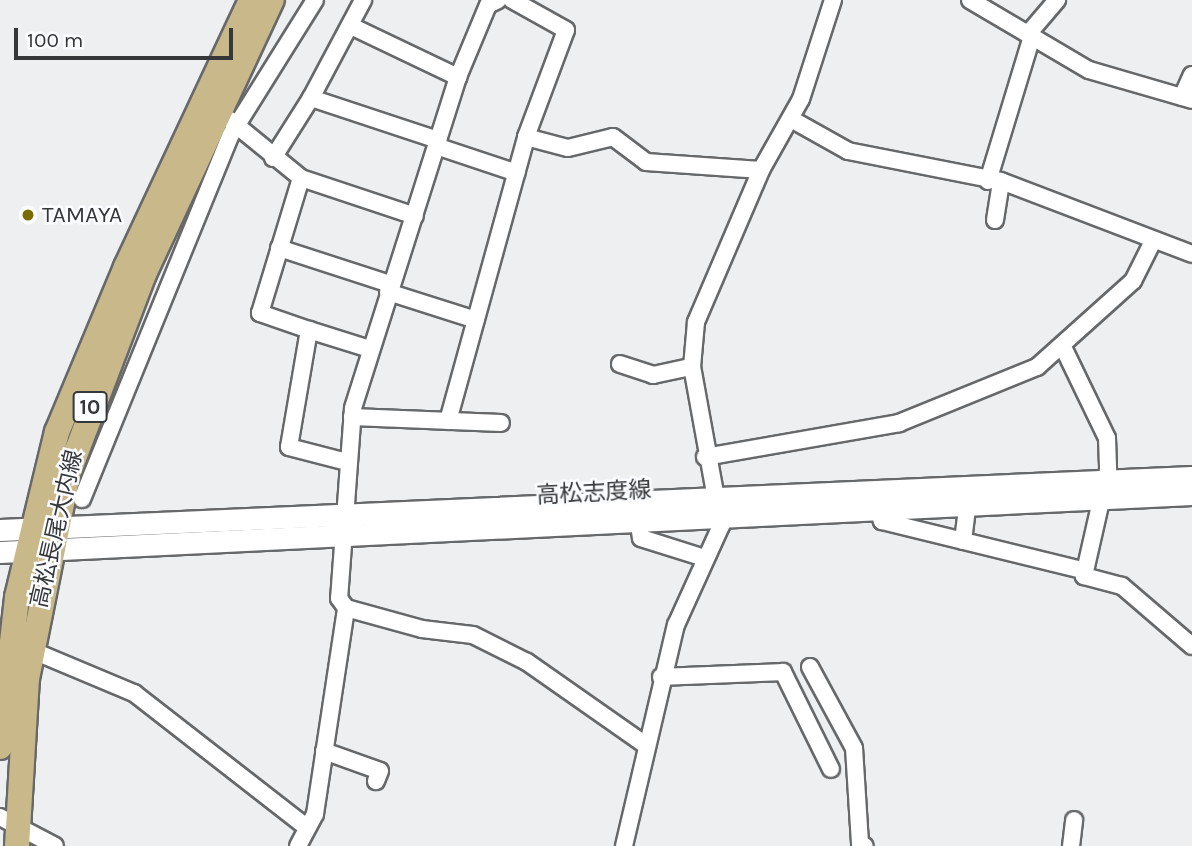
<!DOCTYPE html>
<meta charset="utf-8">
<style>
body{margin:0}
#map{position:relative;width:1192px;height:846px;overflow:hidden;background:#edeff1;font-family:Karla,"Noto Sans JP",sans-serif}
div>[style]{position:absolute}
.roads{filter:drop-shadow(2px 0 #67686a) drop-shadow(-2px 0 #67686a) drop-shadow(0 2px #67686a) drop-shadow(0 -2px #67686a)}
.minor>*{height:16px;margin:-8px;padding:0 8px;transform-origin:8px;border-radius:8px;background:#fff}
.secondary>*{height:21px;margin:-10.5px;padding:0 10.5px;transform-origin:10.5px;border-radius:10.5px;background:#fff}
.primary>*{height:24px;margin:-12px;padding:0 12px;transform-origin:12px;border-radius:12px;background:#c9b88a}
.dots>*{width:19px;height:19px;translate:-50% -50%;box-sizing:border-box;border:4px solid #fbfcff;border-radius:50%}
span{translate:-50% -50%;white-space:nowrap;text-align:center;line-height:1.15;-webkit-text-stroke:5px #fbfcff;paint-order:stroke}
.shield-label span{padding:2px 5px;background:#fbfcff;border:2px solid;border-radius:5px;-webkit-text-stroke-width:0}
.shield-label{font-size:21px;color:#363738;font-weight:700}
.poi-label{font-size:23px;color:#363738}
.left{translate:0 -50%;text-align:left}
.street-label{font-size:23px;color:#363738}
.scale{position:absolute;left:14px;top:28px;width:219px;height:32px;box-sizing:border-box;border:4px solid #363738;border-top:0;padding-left:9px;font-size:21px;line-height:24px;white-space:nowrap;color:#363738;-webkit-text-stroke:5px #fbfcff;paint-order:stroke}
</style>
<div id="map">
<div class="roads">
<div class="minor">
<div style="left:498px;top:0;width:11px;rotate:153deg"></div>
<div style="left:488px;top:5px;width:78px;rotate:112.6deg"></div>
<div style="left:458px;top:77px;width:348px;rotate:107.6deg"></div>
<div style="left:353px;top:409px;width:190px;rotate:94.2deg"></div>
<div style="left:339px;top:598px;width:12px;rotate:55deg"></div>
<div style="left:346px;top:608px;width:79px;rotate:15.4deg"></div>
<div style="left:422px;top:629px;width:51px;rotate:6.7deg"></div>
<div style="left:473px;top:635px;width:60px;rotate:26.6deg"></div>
<div style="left:527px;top:662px;width:143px;rotate:35deg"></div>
<div style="left:970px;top:0;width:138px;rotate:30.5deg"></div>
<div style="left:1089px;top:70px;width:107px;rotate:16.2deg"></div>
<div style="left:351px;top:26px;width:119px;rotate:25.5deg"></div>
<div style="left:1028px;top:34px;width:45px;rotate:-49.5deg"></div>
<div style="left:1182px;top:97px;width:24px;rotate:-66deg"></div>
<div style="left:311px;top:98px;width:111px;rotate:-62deg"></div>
<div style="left:791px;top:119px;width:65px;rotate:29.3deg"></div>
<div style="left:848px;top:151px;width:156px;rotate:11.1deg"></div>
<div style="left:1001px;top:181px;width:204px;rotate:20.9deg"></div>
<div style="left:230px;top:120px;width:92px;rotate:39.2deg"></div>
<div style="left:526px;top:137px;width:43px;rotate:14.7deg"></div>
<div style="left:568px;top:148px;width:46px;rotate:-13.7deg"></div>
<div style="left:613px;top:137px;width:41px;rotate:37.1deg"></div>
<div style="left:646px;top:162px;width:115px;rotate:4deg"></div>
<div style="left:436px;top:146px;width:85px;rotate:18.4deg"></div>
<div style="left:273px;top:158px;width:71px;rotate:-57.7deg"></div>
<div style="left:311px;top:98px;width:134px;rotate:18.3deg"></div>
<div style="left:988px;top:181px;width:152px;rotate:-73.1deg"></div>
<div style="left:995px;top:220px;width:39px;rotate:-81deg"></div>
<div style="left:279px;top:248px;width:117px;rotate:18deg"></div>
<div style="left:388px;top:292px;width:92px;rotate:17.7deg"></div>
<div style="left:309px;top:330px;width:52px;rotate:-160.9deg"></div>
<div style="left:260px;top:313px;width:141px;rotate:-73.1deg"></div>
<div style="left:301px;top:178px;width:120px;rotate:18.4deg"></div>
<div style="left:1063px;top:347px;width:101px;rotate:64.2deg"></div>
<div style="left:1107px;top:438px;width:32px;rotate:88deg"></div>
<div style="left:1108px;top:470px;width:109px;rotate:102.8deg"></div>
<div style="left:1084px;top:576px;width:39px;rotate:15deg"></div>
<div style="left:1122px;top:586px;width:92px;rotate:40.6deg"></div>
<div style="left:620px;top:364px;width:35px;rotate:18deg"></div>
<div style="left:653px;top:375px;width:40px;rotate:-12deg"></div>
<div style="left:352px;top:417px;width:149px;rotate:2.3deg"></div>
<div style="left:448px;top:421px;width:295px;rotate:-74.6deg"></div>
<div style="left:526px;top:137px;width:114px;rotate:-69.5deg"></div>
<div style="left:566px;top:30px;width:62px;rotate:-150.9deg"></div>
<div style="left:705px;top:457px;width:197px;rotate:-9.9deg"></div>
<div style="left:899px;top:423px;width:149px;rotate:-22.1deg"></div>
<div style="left:1037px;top:367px;width:129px;rotate:-41.9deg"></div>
<div style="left:1133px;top:281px;width:45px;rotate:-63.4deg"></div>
<div style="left:347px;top:462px;width:60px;rotate:-165.5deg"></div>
<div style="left:289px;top:447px;width:119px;rotate:-80.3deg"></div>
<div style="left:309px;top:330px;width:64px;rotate:17.3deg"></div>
<div style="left:82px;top:499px;width:392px;rotate:-67.8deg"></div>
<div style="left:230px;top:136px;width:160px;rotate:-58deg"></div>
<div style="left:877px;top:506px;width:16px;rotate:72deg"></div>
<div style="left:882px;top:521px;width:209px;rotate:13.8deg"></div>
<div style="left:638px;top:517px;width:21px;rotate:82deg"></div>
<div style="left:641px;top:538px;width:67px;rotate:17.4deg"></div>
<div style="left:963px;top:541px;width:40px;rotate:-82.9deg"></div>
<div style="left:31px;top:650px;width:112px;rotate:22.7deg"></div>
<div style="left:134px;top:693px;width:218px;rotate:37.9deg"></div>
<div style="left:810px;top:667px;width:92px;rotate:61.5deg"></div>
<div style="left:854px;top:748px;width:96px;rotate:86.4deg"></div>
<div style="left:860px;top:844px;width:5px;rotate:22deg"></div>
<div style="left:661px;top:677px;width:122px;rotate:-2.3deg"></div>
<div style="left:783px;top:672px;width:108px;rotate:63.7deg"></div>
<div style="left:324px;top:751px;width:59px;rotate:19.7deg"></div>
<div style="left:380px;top:771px;width:11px;rotate:112deg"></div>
<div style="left:0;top:817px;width:62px;rotate:27.8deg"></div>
<div style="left:298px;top:846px;width:36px;rotate:-62deg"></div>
<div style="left:315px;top:814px;width:208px;rotate:-81.4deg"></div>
<div style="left:624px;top:846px;width:227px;rotate:-76.8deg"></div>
<div style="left:676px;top:625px;width:109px;rotate:-65.6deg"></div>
<div style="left:721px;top:526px;width:162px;rotate:-100.3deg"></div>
<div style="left:692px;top:367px;width:45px;rotate:-84.9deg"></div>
<div style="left:696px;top:322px;width:165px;rotate:-66.8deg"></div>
<div style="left:761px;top:170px;width:81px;rotate:-60.6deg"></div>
<div style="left:801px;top:99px;width:104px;rotate:-72.1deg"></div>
<div style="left:1071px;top:846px;width:26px;rotate:-83deg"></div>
</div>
<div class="secondary">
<div style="left:0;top:530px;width:1193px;rotate:-2.55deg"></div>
<div style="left:0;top:552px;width:1193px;rotate:-2.79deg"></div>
</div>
<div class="primary">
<div style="left:0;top:747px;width:151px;rotate:-83.5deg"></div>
<div style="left:17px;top:597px;width:170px;rotate:-76.4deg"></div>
<div style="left:57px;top:432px;width:179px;rotate:-67.3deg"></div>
<div style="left:126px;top:267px;width:295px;rotate:-64.9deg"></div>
<div style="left:17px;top:846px;width:167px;rotate:-86.6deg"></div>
<div style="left:27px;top:679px;width:209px;rotate:-78.7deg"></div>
<div style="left:68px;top:474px;width:214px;rotate:-69.2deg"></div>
<div style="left:144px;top:274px;width:302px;rotate:-65deg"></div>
</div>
</div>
<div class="dots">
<div style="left:28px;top:215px;background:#7a6b04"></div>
</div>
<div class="shield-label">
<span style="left:90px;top:407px">10</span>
</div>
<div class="poi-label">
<span class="left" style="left:42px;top:215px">TAMAYA</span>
</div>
<div class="street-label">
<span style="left:594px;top:493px;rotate:-3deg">高松志度線</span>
<span style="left:57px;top:529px;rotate:-77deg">高松長尾大内線</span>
</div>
<div class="scale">100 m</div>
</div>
